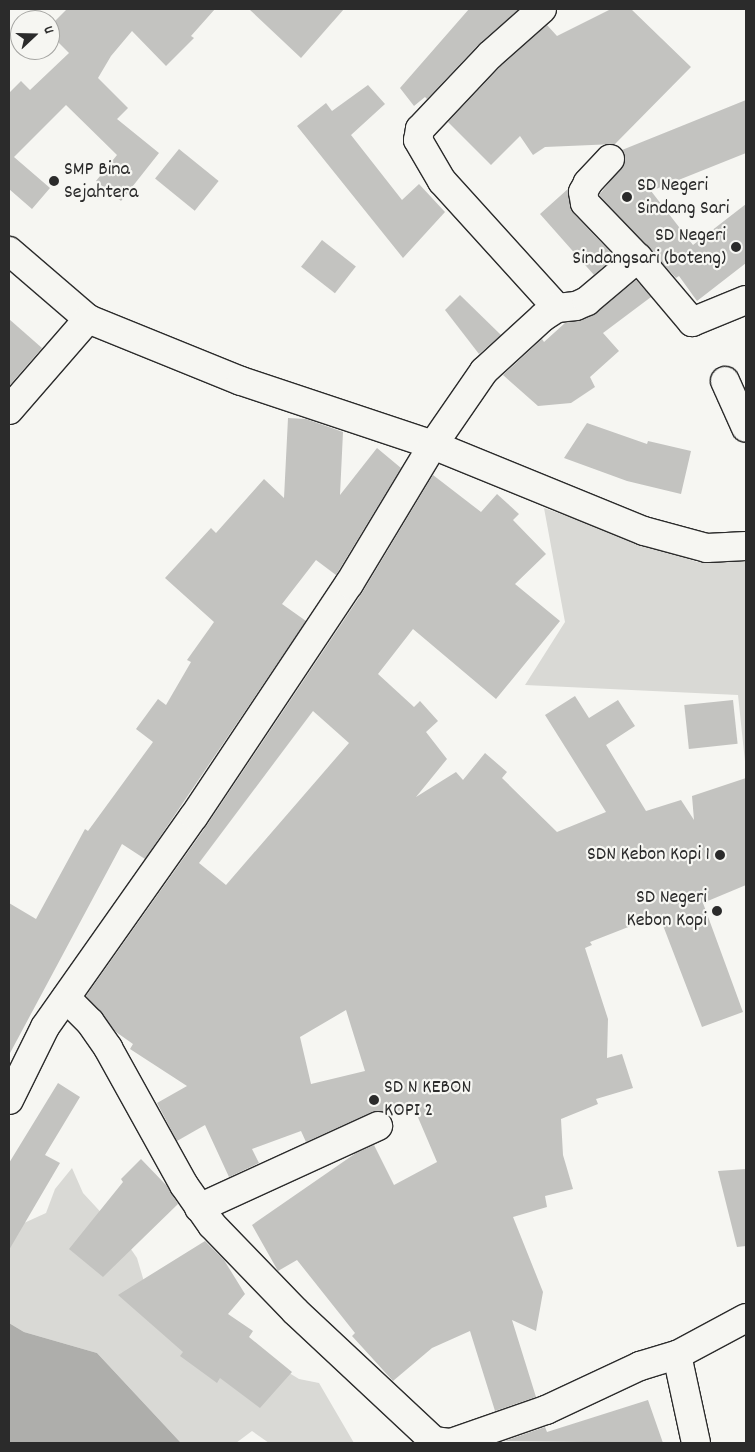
<!DOCTYPE html>
<style>
body{margin:0}
#map{position:relative;width:755px;height:1452px;overflow:hidden;background:#f6f6f2;font-family:Dekko,sans-serif}
div>[style]{position:absolute}
.green>*{inset:0;background:#d9d9d5}
.water>*{inset:0;background:#aeaeab}
.building>*{inset:0;background:#c3c3c0;transform-origin:0 0}
.roads{filter:drop-shadow(1px 0 #2b2b2b) drop-shadow(-1px 0 #2b2b2b) drop-shadow(0 1px #2b2b2b) drop-shadow(0 -1px #2b2b2b)}
.minor>*{height:28px;margin:-14px;padding:0 14px;transform-origin:14px;border-radius:14px;background:#f6f6f2}
.dots>*{width:14px;height:14px;translate:-50% -50%;box-sizing:border-box;border:2px solid #f6f6f2;border-radius:50%}
span{translate:-50% -50%;white-space:nowrap;text-align:center;line-height:1.15;-webkit-text-stroke:4.5px #f6f6f2;paint-order:stroke}
.poi-label{font-size:20px;color:#2b2b2b}
.left{translate:0 -50%;text-align:left}
.right{translate:-100% -50%;text-align:right}
.frame{position:absolute;inset:0;border:10px solid #2b2b2b;pointer-events:none}
.north{position:absolute;left:10px;top:10px;width:50px;height:50px;box-sizing:border-box;background:#f6f6f2;border:1px solid #a5a5a2;border-radius:50%;rotate:69deg;font-size:14px;font-weight:700;line-height:20px;text-align:center;color:#2b2b2b}
.north::after{content:'';display:block;margin:auto;width:18px;height:22px;background:#2b2b2b;clip-path:polygon(50% 0,100% 100%,50% 72%,0 100%)}
</style>
<div id="map">
<div class="green">
<div style="clip-path:polygon(544px 508px,697px 562px,746px 562px,746px 771px,738px 695px,525px 685px,565px 622px)"></div>
<div style="clip-path:polygon(72px 1168px,83px 1193px,120px 1233px,137px 1258px,145px 1285px,299px 1379px,319px 1383px,354px 1443px,269px 1443px,252px 1431px,236px 1443px,181px 1443px,97px 1353px,24px 1332px,9px 1323px,9px 1223px,24px 1223px,46px 1213px,55px 1189px)"></div>
</div>
<div class="water">
<div style="clip-path:polygon(9px 1323px,24px 1332px,97px 1353px,181px 1443px,9px 1443px)"></div>
</div>
<div class="building">
<div style="clip-path:polygon(67px 9px,215px 9px,191px 36px,194px 38px,166px 66px,132px 31px,111px 56px,98px 78px,128px 108px,117px 119px,159px 153px,121px 201px,96px 181px,117px 155px,66px 105px,14px 157px,50px 188px,32px 209px,9px 189px,9px 93px,21px 81px,30px 90px,69px 53px,50px 34px,50px 26px)"></div>
<div style="clip-path:polygon(249px 9px,344px 9px,301px 58px)"></div>
<div style="clip-path:polygon(469px 9px,519px 9px,479px 44px,427px 99px,425px 97px,414px 106px,400px 88px)"></div>
<div style="clip-path:polygon(611px 9px,631px 9px,691px 67px,615px 144px,545px 147px,533px 155px,520px 136px,491px 165px,448px 122px,501px 66px,547px 25px,557px 36px)"></div>
<div style="clip-path:polygon(368px 85px,385px 104px,351px 135px,402px 200px,419px 184px,445px 212px,403px 258px,297px 126px,326px 103px,332px 111px)"></div>
<div style="clip-path:polygon(746px 100px,746px 153px,651px 191px,693px 245px,746px 204px,746px 263px,697px 301px,679px 276px,676px 278px,599px 195px,625px 163px,622px 150px)"></div>
<div style="left:179px;top:149px;width:51px;height:38px;rotate:39deg"></div>
<div style="clip-path:polygon(569px 188px,573px 213px,615px 257px,594px 275px,540px 214px)"></div>
<div style="left:322px;top:240px;width:43px;height:34px;rotate:38deg"></div>
<div style="clip-path:polygon(636px 280px,651px 297px,603px 333px,619px 351px,590px 377px,595px 387px,571px 403px,538px 406px,503px 375px,542px 339px,544px 342px,565px 323px,594px 315px)"></div>
<div style="clip-path:polygon(460px 295px,501px 335px,479px 354px,445px 310px)"></div>
<div style="clip-path:polygon(9px 319px,42px 348px,9px 386px)"></div>
<div style="clip-path:polygon(288px 418px,306px 419px,343px 432px,340px 495px,377px 448px,401px 468px,336px 575px,316px 560px,282px 604px,306px 621px,145px 859px,122px 844px,9px 1055px,9px 903px,36px 919px,85px 829px,88px 831px,153px 742px,136px 729px,158px 699px,166px 705px,191px 662px,187px 660px,214px 622px,165px 578px,211px 528px,216px 533px,264px 479px,284px 498px)"></div>
<div style="clip-path:polygon(587px 423px,647px 444px,648px 441px,691px 451px,681px 494px,627px 481px,564px 458px)"></div>
<div style="clip-path:polygon(evenodd,433px 475px,481px 512px,497px 494px,519px 514px,513px 520px,546px 554px,515px 584px,560px 621px,496px 699px,413px 629px,378px 674px,414px 707px,420px 701px,438px 721px,426px 732px,447px 759px,416px 797px,456px 772px,463px 780px,485px 753px,507px 772px,502px 778px,557px 832px,606px 812px,545px 715px,575px 696px,589px 718px,618px 700px,635px 726px,606px 745px,646px 811px,681px 800px,694px 820px,692px 796px,746px 778px,746px 885px,703px 903px,743px 1012px,702px 1027px,659px 915px,590px 942px,592px 945px,585px 948px,608px 1019px,607px 1058px,622px 1054px,633px 1088px,596px 1099px,598px 1104px,561px 1119px,563px 1155px,573px 1189px,545px 1196px,547px 1207px,513px 1217px,543px 1292px,536px 1331px,512px 1320px,536px 1397px,495px 1411px,470px 1331px,432px 1348px,393px 1381px,352px 1336px,355px 1333px,297px 1260px,278px 1271px,252px 1225px,356px 1153px,374px 1145px,394px 1185px,437px 1162px,414px 1108px,388px 1115px,380px 1111px,372px 1112px,306px 1142px,301px 1131px,252px 1149px,259px 1163px,229px 1177px,205px 1125px,177px 1141px,157px 1103px,187px 1086px,130px 1049px,133px 1044px,116px 1032px,86px 996px,207px 825px,362px 593px,433px 475px,313px 711px,349px 743px,226px 885px,199px 863px,313px 711px,433px 475px,346px 1010px,365px 1071px,311px 1084px,300px 1037px,346px 1010px)"></div>
<div style="left:733px;top:700px;width:44px;height:49px;rotate:84deg"></div>
<div style="clip-path:polygon(58px 1083px,80px 1097px,45px 1155px,60px 1163px,9px 1250px,9px 1163px)"></div>
<div style="clip-path:polygon(141px 1159px,167px 1186px,178px 1204px,103px 1277px,69px 1249px,123px 1182px,121px 1179px)"></div>
<div style="clip-path:polygon(746px 1169px,746px 1246px,737px 1247px,718px 1171px)"></div>
<div style="clip-path:polygon(205px 1241px,224px 1260px,245px 1294px,228px 1314px,253px 1331px,249px 1337px,292px 1372px,260px 1408px,220px 1378px,217px 1383px,180px 1356px,183px 1352px,118px 1295px)"></div>
<div style="clip-path:polygon(648px 1400px,663px 1443px,504px 1441px,545px 1427px,547px 1432px)"></div>
</div>
<div class="roads">
<div class="minor">
<div style="left:542px;top:9px;width:69px;rotate:138.5deg"></div>
<div style="left:490px;top:55px;width:102px;rotate:133.4deg"></div>
<div style="left:420px;top:129px;width:11px;rotate:100deg"></div>
<div style="left:418px;top:140px;width:48px;rotate:59.7deg"></div>
<div style="left:442px;top:181px;width:171px;rotate:47.8deg"></div>
<div style="left:610px;top:159px;width:33px;rotate:133deg"></div>
<div style="left:588px;top:183px;width:10px;rotate:119deg"></div>
<div style="left:583px;top:192px;width:11px;rotate:80deg"></div>
<div style="left:585px;top:203px;width:76px;rotate:46.1deg"></div>
<div style="left:638px;top:258px;width:84px;rotate:49.8deg"></div>
<div style="left:692px;top:322px;width:58px;rotate:-22.2deg"></div>
<div style="left:9px;top:251px;width:104px;rotate:40.7deg"></div>
<div style="left:88px;top:319px;width:165px;rotate:22.1deg"></div>
<div style="left:241px;top:381px;width:202px;rotate:18.4deg"></div>
<div style="left:433px;top:445px;width:228px;rotate:22.2deg"></div>
<div style="left:644px;top:531px;width:65px;rotate:15.1deg"></div>
<div style="left:707px;top:548px;width:39px;rotate:-3deg"></div>
<div style="left:725px;top:381px;width:51px;rotate:65.9deg"></div>
<div style="left:9px;top:410px;width:121px;rotate:-49deg"></div>
<div style="left:66px;top:998px;width:34px;rotate:45deg"></div>
<div style="left:90px;top:1022px;width:32px;rotate:55deg"></div>
<div style="left:108px;top:1048px;width:157px;rotate:61deg"></div>
<div style="left:184px;top:1185px;width:49px;rotate:55deg"></div>
<div style="left:212px;top:1225px;width:120px;rotate:46deg"></div>
<div style="left:295px;top:1311px;width:190px;rotate:43.1deg"></div>
<div style="left:434px;top:1441px;width:17px;rotate:7deg"></div>
<div style="left:451px;top:1443px;width:101px;rotate:-19.2deg"></div>
<div style="left:546px;top:1410px;width:104px;rotate:-25.1deg"></div>
<div style="left:640px;top:1366px;width:39px;rotate:-17deg"></div>
<div style="left:677px;top:1355px;width:78px;rotate:-28.2deg"></div>
<div style="left:9px;top:1100px;width:81px;rotate:-63.7deg"></div>
<div style="left:45px;top:1027px;width:258px;rotate:-54.8deg"></div>
<div style="left:194px;top:816px;width:279px;rotate:-56.3deg"></div>
<div style="left:349px;top:584px;width:162px;rotate:-58.9deg"></div>
<div style="left:433px;top:445px;width:90px;rotate:-55.4deg"></div>
<div style="left:484px;top:371px;width:80px;rotate:-42.5deg"></div>
<div style="left:543px;top:317px;width:17px;rotate:-33deg"></div>
<div style="left:557px;top:308px;width:19px;rotate:-6deg"></div>
<div style="left:576px;top:306px;width:12px;rotate:-24deg"></div>
<div style="left:587px;top:301px;width:67px;rotate:-40.1deg"></div>
<div style="left:199px;top:1208px;width:197px;rotate:-24.6deg"></div>
<div style="left:677px;top:1355px;width:90px;rotate:77.8deg"></div>
</div>
</div>
<div class="dots">
<div style="left:54px;top:181px;background:#2b2b2b"></div>
<div style="left:627px;top:197px;background:#2b2b2b"></div>
<div style="left:736px;top:247px;background:#2b2b2b"></div>
<div style="left:720px;top:855px;background:#2b2b2b"></div>
<div style="left:717px;top:911px;background:#2b2b2b"></div>
<div style="left:374px;top:1100px;background:#2b2b2b"></div>
</div>
<div class="poi-label">
<span class="left" style="left:64px;top:182px">SMP Bina<br>Sejahtera</span>
<span class="left" style="left:637px;top:198px">SD Negeri<br>Sindang Sari</span>
<span class="right" style="left:726px;top:248px">SD Negeri<br>Sindangsari (boteng)</span>
<span class="right" style="left:710px;top:855px">SDN Kebon Kopi 1</span>
<span class="right" style="left:707px;top:910px">SD Negeri<br>Kebon Kopi</span>
<span class="left" style="left:384px;top:1100px">SD N KEBON<br>KOPI 2</span>
</div>
<div class="frame"></div>
<div class="north">U</div>
</div>
